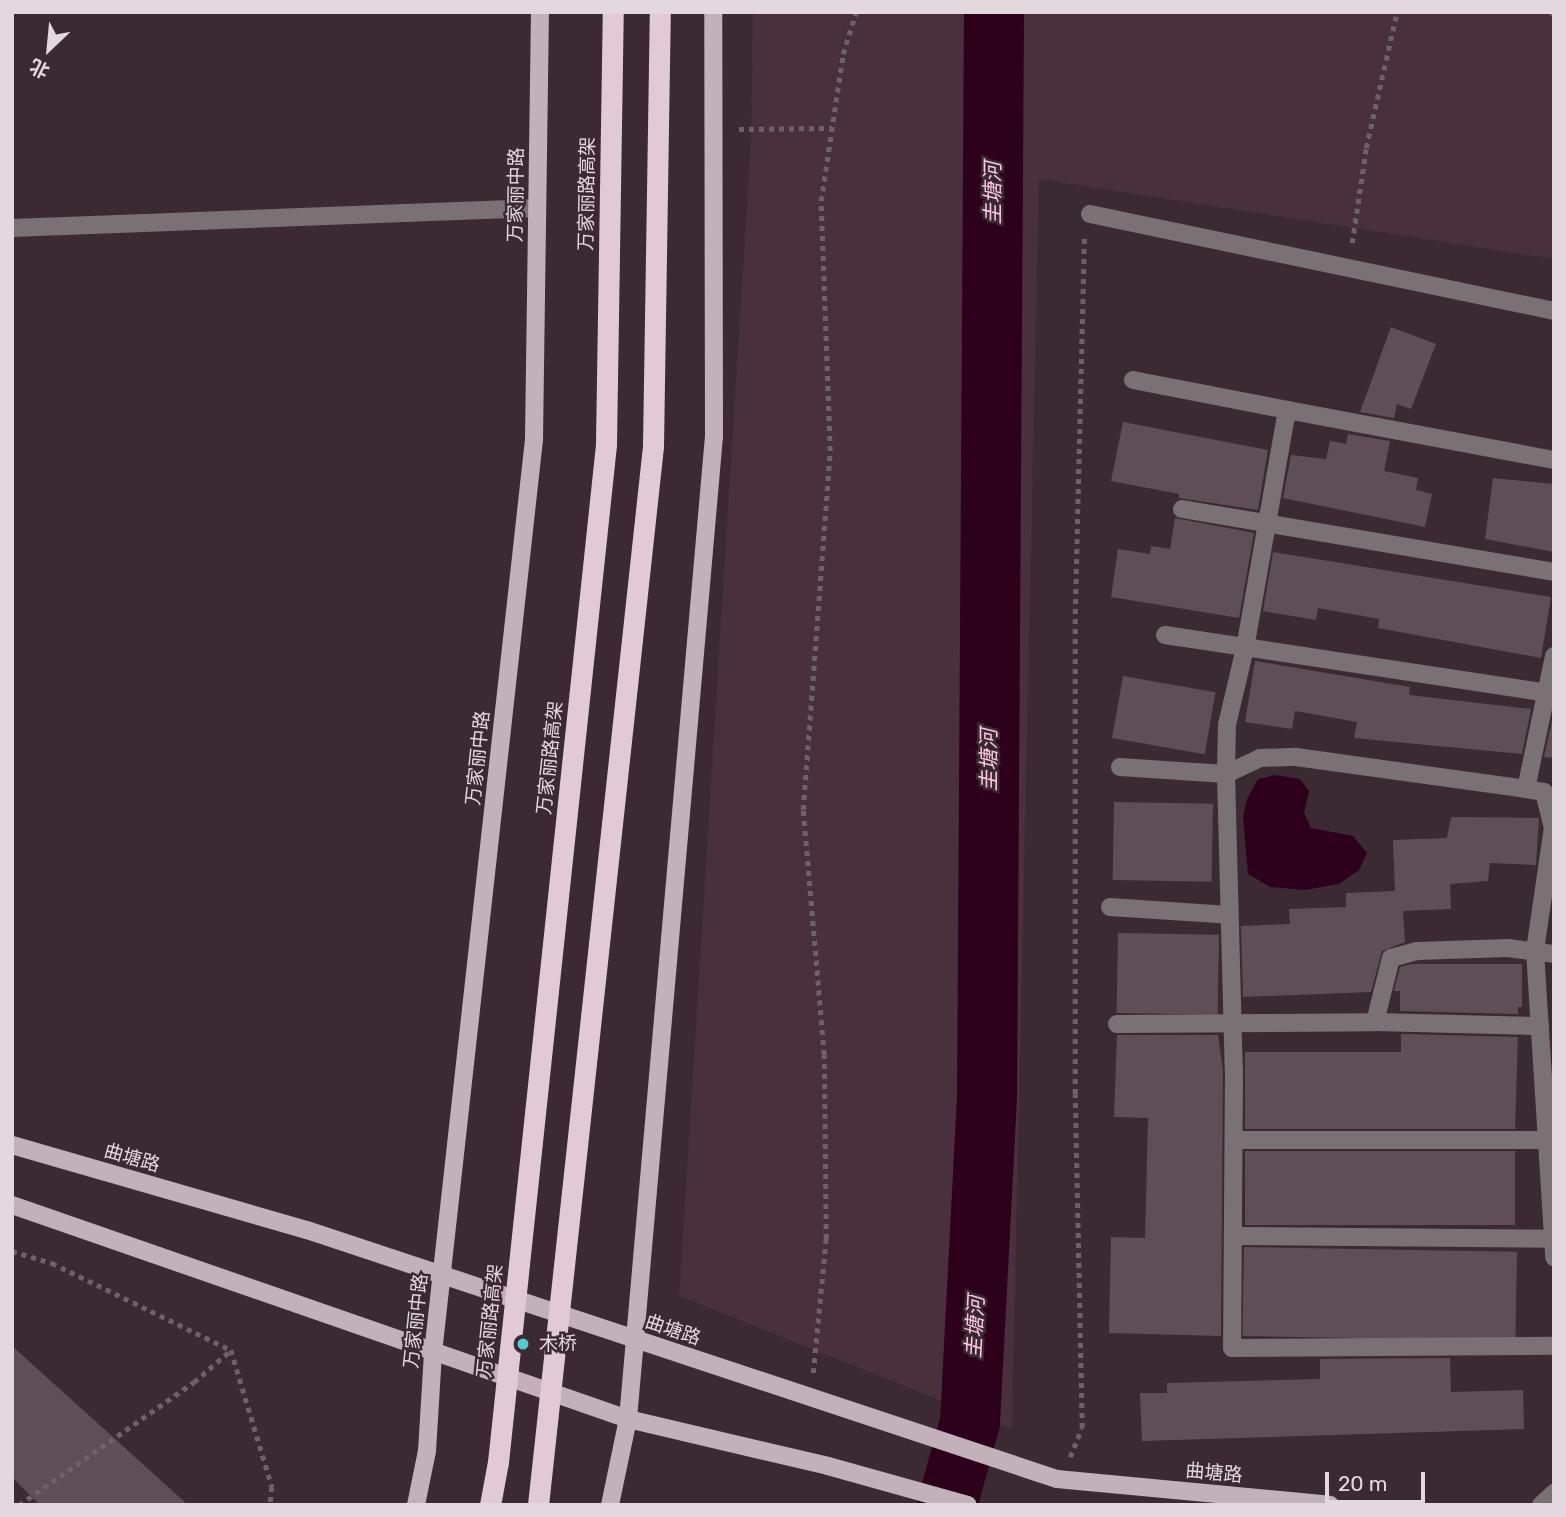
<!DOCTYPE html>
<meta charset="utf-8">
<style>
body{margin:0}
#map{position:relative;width:1566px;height:1517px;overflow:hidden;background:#3b2a32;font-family:Rubik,"Noto Sans SC",sans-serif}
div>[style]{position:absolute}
.built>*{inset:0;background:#48303c}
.water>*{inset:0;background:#2d001b}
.river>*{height:60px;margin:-30px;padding:0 30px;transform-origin:30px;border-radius:30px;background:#2d001b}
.building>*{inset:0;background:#604e57;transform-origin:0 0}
.path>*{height:4.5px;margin-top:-2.25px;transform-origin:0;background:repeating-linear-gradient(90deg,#706168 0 5px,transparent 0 10px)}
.minor>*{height:18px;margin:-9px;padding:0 9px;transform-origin:9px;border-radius:9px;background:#7a7175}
.major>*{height:18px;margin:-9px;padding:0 9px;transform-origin:9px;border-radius:9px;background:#c3b1ba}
.highway-bridge>*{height:21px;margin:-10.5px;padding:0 10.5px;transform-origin:10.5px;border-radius:10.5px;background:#e1cad5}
.dots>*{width:19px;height:19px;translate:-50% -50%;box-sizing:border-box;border:4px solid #3b2a32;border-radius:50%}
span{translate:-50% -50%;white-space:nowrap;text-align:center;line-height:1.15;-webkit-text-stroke:5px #3b2a32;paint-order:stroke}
.street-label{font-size:19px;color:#e3d8dd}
.poi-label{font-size:19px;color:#e3d8dd}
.left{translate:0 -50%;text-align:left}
.water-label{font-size:21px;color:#fdc6e2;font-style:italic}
.frame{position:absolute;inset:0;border:14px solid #e3d8dd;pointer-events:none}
.north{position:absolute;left:14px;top:14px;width:70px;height:70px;-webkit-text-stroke:5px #3b2a32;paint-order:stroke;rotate:206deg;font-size:19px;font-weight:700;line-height:28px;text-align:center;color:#e3d8dd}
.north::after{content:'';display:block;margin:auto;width:24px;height:32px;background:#e3d8dd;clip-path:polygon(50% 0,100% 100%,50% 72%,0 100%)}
.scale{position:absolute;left:1325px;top:1472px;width:100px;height:32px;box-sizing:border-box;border:4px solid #e3d8dd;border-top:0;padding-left:9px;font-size:21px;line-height:24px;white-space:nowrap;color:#e3d8dd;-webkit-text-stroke:5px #3b2a32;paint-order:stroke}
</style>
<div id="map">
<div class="built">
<div style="clip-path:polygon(753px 12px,1554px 12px,1554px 259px,1039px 179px,1012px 1429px,679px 1296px,751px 140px)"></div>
</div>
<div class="water">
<div style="clip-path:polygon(1275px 775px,1300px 779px,1309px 791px,1304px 813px,1311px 828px,1353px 836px,1367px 853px,1359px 870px,1339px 884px,1305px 890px,1270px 887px,1248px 874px,1243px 817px,1247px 799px,1258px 779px)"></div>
</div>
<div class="river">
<div style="left:947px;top:1505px;width:86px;rotate:-74.5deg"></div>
<div style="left:970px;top:1422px;width:325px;rotate:-87deg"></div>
<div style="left:987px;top:1097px;width:1085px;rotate:-89.63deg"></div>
</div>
<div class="building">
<div style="clip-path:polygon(1391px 327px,1436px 344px,1411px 409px,1397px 404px,1394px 418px,1360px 412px)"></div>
<div style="clip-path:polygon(1123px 422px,1268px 450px,1258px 510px,1179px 498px,1179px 494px,1111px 481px)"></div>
<div style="clip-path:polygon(1348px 434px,1390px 441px,1384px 471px,1418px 478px,1416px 490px,1432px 494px,1425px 527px,1283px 498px,1291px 455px,1326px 459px,1330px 441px,1346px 444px)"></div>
<div style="clip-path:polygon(1493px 478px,1554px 484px,1554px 552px,1485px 539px)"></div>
<div style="clip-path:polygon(1175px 518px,1254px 533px,1239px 618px,1111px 597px,1118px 549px,1150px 554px,1151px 546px,1170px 549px)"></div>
<div style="clip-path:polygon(1273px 552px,1551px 597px,1541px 658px,1378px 628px,1379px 619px,1318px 608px,1316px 620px,1263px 611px)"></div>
<div style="clip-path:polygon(1255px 661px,1410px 687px,1409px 695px,1531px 709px,1522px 754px,1354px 738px,1357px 722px,1295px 711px,1292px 729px,1245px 722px)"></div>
<div style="left:1123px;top:676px;width:94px;height:63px;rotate:10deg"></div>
<div style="clip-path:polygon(1554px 712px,1554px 758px,1544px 757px)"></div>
<div style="left:1114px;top:802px;width:99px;height:78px;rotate:1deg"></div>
<div style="clip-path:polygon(1451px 817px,1539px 818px,1536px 865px,1490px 863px,1488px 881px,1450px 884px,1451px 909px,1403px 911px,1405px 942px,1382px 951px,1371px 992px,1243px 997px,1241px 926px,1290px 924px,1289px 909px,1346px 907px,1346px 893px,1395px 891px,1393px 840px,1447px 838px)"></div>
<div style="left:1118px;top:933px;width:101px;height:80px;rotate:1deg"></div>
<div style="clip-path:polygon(1411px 964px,1522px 964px,1522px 1007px,1518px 1007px,1518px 1014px,1400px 1011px,1400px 991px,1394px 991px,1400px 967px)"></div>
<div style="clip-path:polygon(1401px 1034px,1518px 1037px,1515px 1129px,1245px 1129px,1245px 1052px,1401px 1052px)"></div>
<div style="clip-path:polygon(1117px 1035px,1218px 1035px,1223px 1070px,1221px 1336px,1109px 1333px,1111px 1237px,1145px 1238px,1148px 1118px,1114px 1117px)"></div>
<div style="left:1245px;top:1151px;width:270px;height:74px"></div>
<div style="left:1244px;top:1247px;width:273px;height:89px;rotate:1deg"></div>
<div style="clip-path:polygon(12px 1346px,114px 1438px,188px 1505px,40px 1505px,12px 1477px)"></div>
<div style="clip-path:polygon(1450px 1358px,1451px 1392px,1523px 1390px,1524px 1429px,1142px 1441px,1140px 1393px,1167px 1393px,1167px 1383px,1320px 1379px,1320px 1359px)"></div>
</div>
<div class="path">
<div style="left:1550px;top:12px;width:4px;rotate:27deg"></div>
<div style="left:739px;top:129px;width:93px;rotate:-0.6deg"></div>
<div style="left:1352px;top:243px;width:96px;rotate:-81.6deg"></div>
<div style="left:1366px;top:148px;width:139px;rotate:-77.2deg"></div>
<div style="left:12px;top:1251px;width:42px;rotate:16.7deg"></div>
<div style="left:52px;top:1263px;width:199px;rotate:25.9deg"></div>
<div style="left:231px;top:1350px;width:143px;rotate:73.3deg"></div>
<div style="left:272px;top:1487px;width:18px;rotate:96deg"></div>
<div style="left:813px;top:1373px;width:135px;rotate:-84.5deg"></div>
<div style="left:826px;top:1239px;width:184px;rotate:-90.6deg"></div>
<div style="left:824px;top:1055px;width:246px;rotate:-94.9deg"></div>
<div style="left:803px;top:810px;width:360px;rotate:-85.7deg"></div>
<div style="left:830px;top:451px;width:250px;rotate:-92.1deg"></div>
<div style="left:821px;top:201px;width:149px;rotate:-81.5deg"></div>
<div style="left:843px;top:54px;width:44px;rotate:-72.8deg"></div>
<div style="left:1070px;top:1457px;width:31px;rotate:-68deg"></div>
<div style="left:1082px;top:1428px;width:334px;rotate:-91.2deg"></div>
<div style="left:1075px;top:1094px;width:480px;rotate:-90deg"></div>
<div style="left:1075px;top:614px;width:378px;rotate:-88.6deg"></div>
<div style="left:19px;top:1505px;width:214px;rotate:-35.1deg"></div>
<div style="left:194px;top:1382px;width:49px;rotate:-40.9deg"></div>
</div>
<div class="minor">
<div style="left:1090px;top:214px;width:474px;rotate:11.8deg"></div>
<div style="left:12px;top:228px;width:525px;rotate:-2.18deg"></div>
<div style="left:1133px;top:380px;width:157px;rotate:11deg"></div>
<div style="left:1554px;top:460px;width:272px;rotate:-169.4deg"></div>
<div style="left:1287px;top:410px;width:242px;rotate:100deg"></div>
<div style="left:1245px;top:648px;width:79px;rotate:103.2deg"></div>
<div style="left:1227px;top:725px;width:49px;rotate:91.2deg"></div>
<div style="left:1226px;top:774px;width:296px;rotate:88.5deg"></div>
<div style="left:1234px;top:1070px;width:278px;rotate:90.4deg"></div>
<div style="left:1232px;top:1348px;width:322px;rotate:-0.4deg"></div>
<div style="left:1182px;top:509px;width:377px;rotate:9.6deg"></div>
<div style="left:1165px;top:635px;width:393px;rotate:8.6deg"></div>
<div style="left:1554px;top:656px;width:136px;rotate:101.9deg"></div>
<div style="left:1526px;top:789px;width:18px;rotate:9deg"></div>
<div style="left:1544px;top:792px;width:36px;rotate:76deg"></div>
<div style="left:1553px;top:827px;width:125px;rotate:98.3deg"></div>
<div style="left:1535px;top:951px;width:307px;rotate:86.4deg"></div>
<div style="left:1120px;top:767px;width:106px;rotate:3.8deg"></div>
<div style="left:1226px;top:774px;width:38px;rotate:-25deg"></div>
<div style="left:1260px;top:758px;width:36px;rotate:-2deg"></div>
<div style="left:1296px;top:757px;width:232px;rotate:7.9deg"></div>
<div style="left:1110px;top:907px;width:119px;rotate:3.8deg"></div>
<div style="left:1375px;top:1022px;width:66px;rotate:-76deg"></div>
<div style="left:1391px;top:958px;width:27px;rotate:-15deg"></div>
<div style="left:1417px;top:951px;width:91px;rotate:-1.9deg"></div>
<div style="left:1508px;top:948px;width:46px;rotate:7.4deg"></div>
<div style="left:1117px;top:1024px;width:258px;rotate:-0.4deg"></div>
<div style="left:1375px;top:1022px;width:165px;rotate:1.4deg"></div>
<div style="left:1234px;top:1140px;width:314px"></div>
<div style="left:1233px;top:1236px;width:320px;rotate:0.5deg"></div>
<div style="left:1541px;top:1505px;width:18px;rotate:-43deg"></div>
</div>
<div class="major">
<div style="left:12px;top:1145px;width:307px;rotate:16.1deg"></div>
<div style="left:307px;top:1230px;width:790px;rotate:18.37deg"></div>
<div style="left:1057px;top:1479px;width:274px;rotate:5.4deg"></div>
<div style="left:12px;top:1205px;width:652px;rotate:19.16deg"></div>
<div style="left:628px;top:1419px;width:205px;rotate:13.2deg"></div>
<div style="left:828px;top:1466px;width:145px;rotate:15.6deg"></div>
<div style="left:416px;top:1505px;width:55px;rotate:-78.5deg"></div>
<div style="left:427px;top:1451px;width:98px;rotate:-86.5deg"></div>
<div style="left:433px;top:1353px;width:920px;rotate:-83.69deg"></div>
<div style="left:534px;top:439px;width:427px;rotate:-89.2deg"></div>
<div style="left:610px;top:1505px;width:88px;rotate:-78.2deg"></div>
<div style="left:628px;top:1419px;width:986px;rotate:-85deg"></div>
<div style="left:714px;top:437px;width:425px;rotate:-90.1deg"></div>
</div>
<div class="highway-bridge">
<div style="left:490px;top:1505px;width:44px;rotate:-79.5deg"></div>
<div style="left:498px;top:1462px;width:1024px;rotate:-83.94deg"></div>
<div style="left:606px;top:444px;width:432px;rotate:-89.1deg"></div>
<div style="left:538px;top:1505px;width:1065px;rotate:-83.8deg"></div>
<div style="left:653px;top:446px;width:434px;rotate:-89.1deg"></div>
</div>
<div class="dots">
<div style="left:523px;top:1344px;background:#52cdcf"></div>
</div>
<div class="street-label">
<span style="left:587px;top:194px;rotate:-89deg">万家丽路高架</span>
<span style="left:516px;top:195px;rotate:-89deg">万家丽中路</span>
<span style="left:478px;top:758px;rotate:-84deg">万家丽中路</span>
<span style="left:550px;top:758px;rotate:-84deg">万家丽路高架</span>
<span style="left:132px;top:1158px;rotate:16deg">曲塘路</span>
<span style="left:416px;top:1321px;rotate:-84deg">万家丽中路</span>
<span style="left:490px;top:1321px;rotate:-84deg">万家丽路高架</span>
<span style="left:673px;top:1330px;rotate:19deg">曲塘路</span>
<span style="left:1214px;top:1473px;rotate:5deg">曲塘路</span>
</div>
<div class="poi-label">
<span class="left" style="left:539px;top:1344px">木桥</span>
</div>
<div class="water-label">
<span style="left:993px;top:193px;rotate:-90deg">圭塘河</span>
<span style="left:989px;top:760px;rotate:-90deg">圭塘河</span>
<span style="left:975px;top:1327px;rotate:-87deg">圭塘河</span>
</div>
<div class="frame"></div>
<div class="north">北</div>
<div class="scale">20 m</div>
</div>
